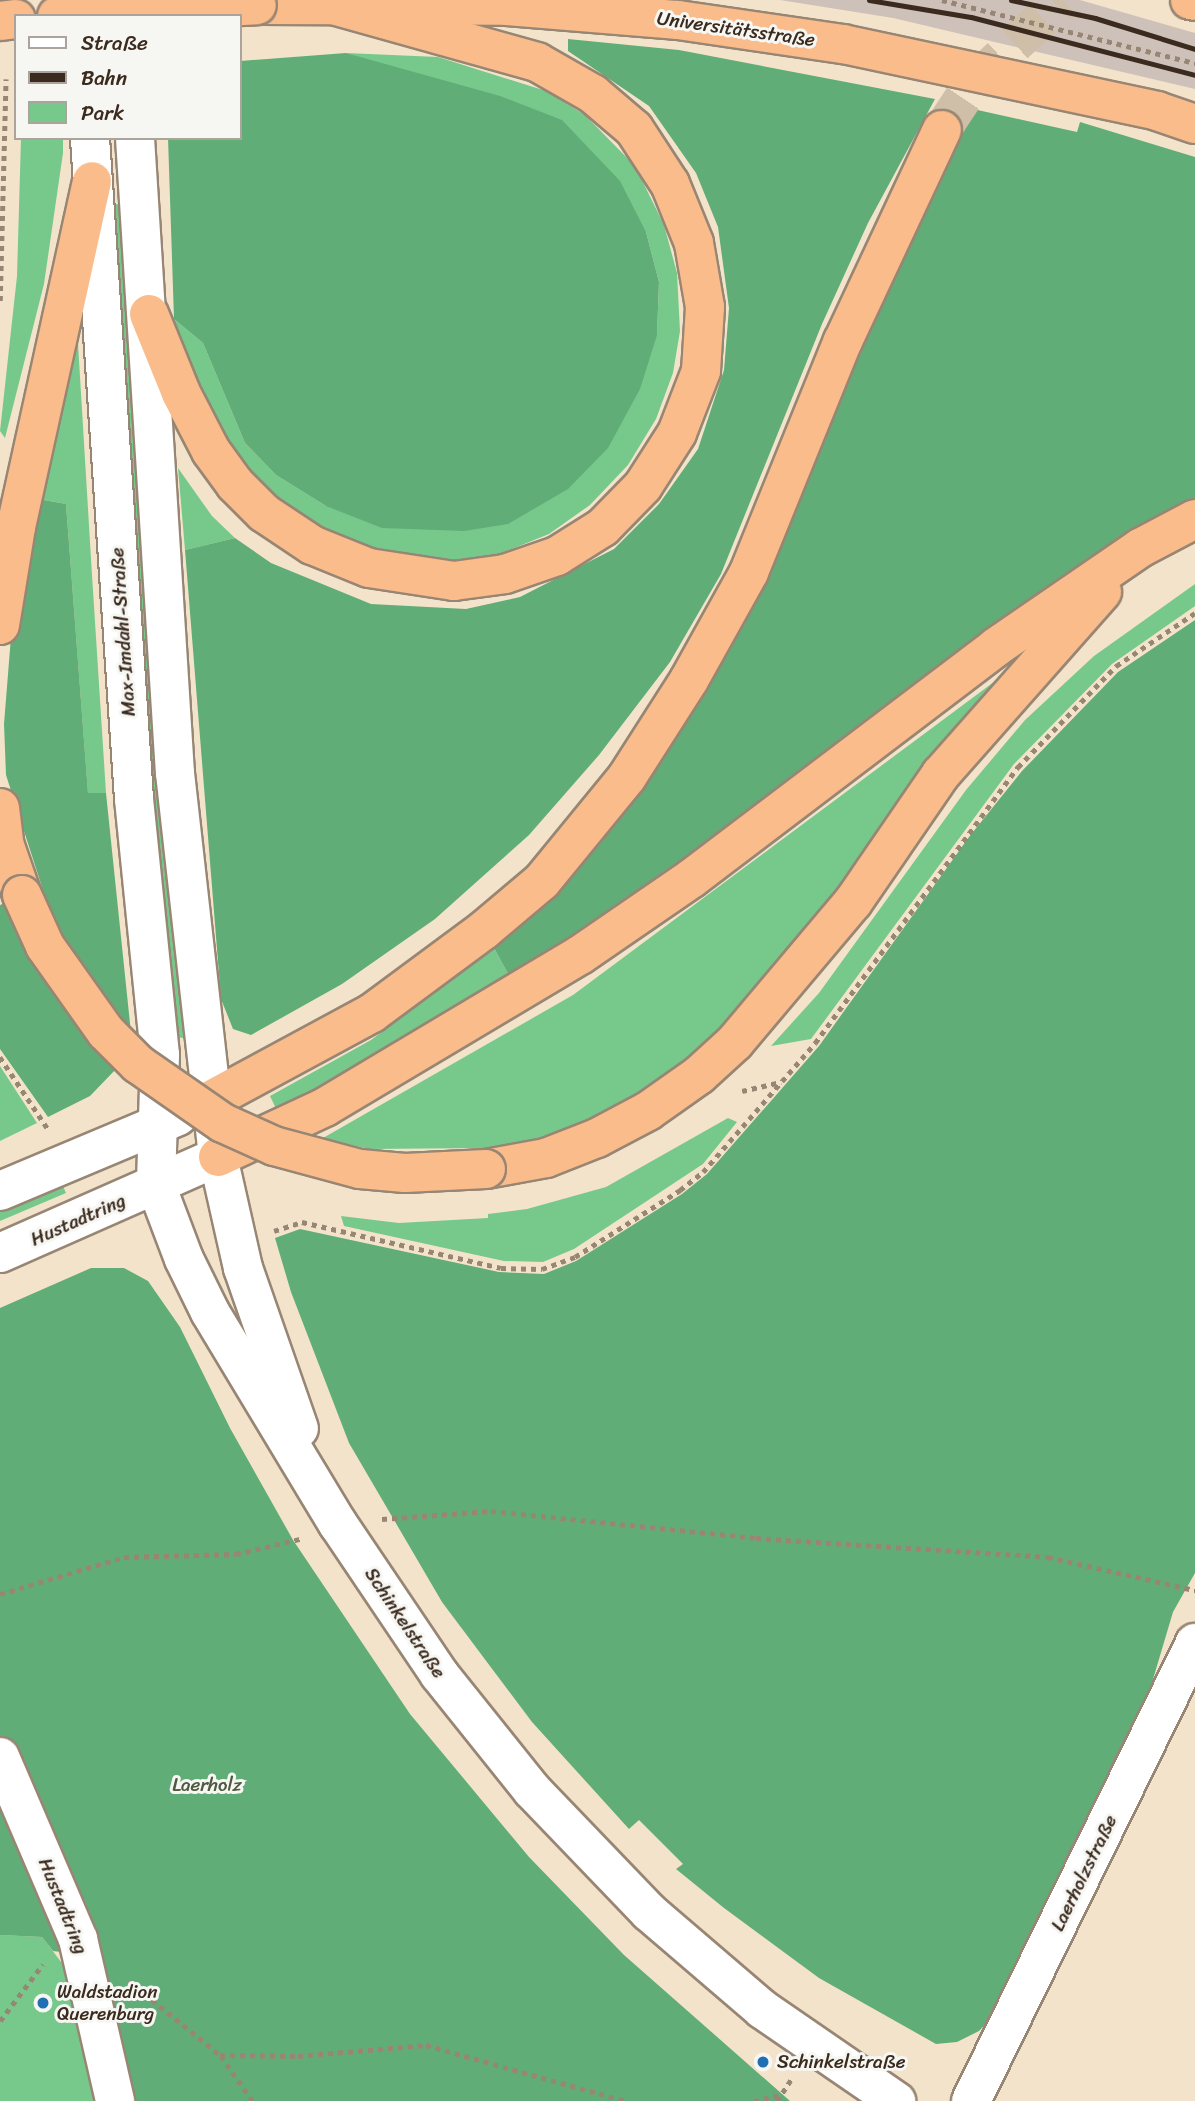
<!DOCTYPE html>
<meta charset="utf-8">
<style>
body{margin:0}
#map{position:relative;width:1195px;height:2101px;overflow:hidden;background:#f4e3cb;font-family:Sriracha,sans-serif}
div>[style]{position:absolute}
.industrial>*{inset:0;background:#cec1b9}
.green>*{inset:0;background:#77c98b}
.forest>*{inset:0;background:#61ad77}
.highway-tunnel>*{height:38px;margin-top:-19px;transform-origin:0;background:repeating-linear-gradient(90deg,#cfbea8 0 38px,transparent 0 57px)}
.path>*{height:4.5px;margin-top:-2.25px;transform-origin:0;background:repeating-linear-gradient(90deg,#988674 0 5px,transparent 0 10px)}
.roads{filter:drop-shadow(2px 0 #988674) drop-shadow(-2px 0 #988674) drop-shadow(0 2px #988674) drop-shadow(0 -2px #988674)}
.minor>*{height:38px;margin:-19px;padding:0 19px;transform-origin:19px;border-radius:19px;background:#fff}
.highway>*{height:38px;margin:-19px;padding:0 19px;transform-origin:19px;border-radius:19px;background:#fabc8b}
.rail>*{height:5px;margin:-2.5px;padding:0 2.5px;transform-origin:2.5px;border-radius:2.5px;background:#3b2a1e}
.bridges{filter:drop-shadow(2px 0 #988674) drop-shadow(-2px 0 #988674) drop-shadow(0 2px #988674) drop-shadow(0 -2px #988674)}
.highway-bridge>*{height:38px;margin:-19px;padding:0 19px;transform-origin:19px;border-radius:19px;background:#fabc8b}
.dots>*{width:19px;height:19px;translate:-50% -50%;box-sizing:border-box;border:4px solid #f6f6f2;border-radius:50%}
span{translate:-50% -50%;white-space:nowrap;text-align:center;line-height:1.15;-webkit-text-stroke:6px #f6f6f2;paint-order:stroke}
.street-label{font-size:19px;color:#3b2a1e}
.park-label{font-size:19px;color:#4d5a3f}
.poi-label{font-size:19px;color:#3b2a1e}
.left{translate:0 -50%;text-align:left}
.legend{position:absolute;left:14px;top:14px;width:228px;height:126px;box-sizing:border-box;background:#f6f6f2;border:2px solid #aba49d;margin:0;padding:9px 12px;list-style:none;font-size:21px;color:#3b2a1e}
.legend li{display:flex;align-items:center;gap:14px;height:35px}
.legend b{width:35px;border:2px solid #aba49d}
</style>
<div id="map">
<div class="industrial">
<div style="clip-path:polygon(780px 0,1080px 0,1195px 33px,1195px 89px,893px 18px)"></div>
</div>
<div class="green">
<div style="clip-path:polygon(346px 53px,438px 57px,546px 91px,585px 115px,635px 166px,664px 225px,677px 273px,680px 331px,673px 373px,656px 419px,628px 465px,590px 505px,549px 534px,499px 554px,451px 562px,372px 554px,318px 535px,242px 478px,193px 386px,174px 319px,203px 343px,245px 443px,276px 475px,326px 506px,657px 335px,659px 282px,646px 232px,395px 69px)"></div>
<div style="clip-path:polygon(21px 138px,63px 138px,63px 153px,44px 284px,5px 438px,0 431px,17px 276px)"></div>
<div style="clip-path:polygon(126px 203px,186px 1039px,175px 1036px,157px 907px,111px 205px)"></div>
<div style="clip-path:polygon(77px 327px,92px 575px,106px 793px,88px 794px,66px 504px,33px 498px)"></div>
<div style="clip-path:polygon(178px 468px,212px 516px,235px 538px,185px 550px)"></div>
<div style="clip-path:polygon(1195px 584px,1195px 606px,1112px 664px,1014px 764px,811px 1039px,771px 1046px,819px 993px,966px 790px,1025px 720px,1094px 656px)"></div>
<div style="clip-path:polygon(1014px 667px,842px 894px,687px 1069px,584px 1130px,485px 1160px,484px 1148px,369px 1149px,323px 1138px,573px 995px)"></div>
<div style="clip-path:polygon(494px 948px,512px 981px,279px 1115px,270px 1096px,371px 1040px)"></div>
<div style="clip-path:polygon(0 1066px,37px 1123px,0 1141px)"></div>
<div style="clip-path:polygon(728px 1118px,737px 1122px,703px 1164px,574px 1249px,543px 1262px,504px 1261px,344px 1226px,341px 1216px,399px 1223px,488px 1218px,488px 1214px,527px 1209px,606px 1187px)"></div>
<div style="clip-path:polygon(60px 1179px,66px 1193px,0 1221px,0 1207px)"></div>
<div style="clip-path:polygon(0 1935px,42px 1937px,65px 1967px,106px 2101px,0 2101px)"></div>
</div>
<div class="forest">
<div style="clip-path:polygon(568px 39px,679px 50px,935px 99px,868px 223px,822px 324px,721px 574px,670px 662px,599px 755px,529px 835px,435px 919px,342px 984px,251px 1035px,233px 1029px,221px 999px,185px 550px,235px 538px,271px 563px,371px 604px,466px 609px,520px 597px,614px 549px,659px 504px,698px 449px,724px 370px,729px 308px,718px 227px,696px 173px,649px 106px,568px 51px)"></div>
<div style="clip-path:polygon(346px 53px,500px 96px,562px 120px,620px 181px,646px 232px,659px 282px,657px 335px,640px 389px,608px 448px,568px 489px,508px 524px,464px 531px,382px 528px,326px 506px,276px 475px,245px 443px,203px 343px,174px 319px,168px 138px,240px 138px,240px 61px)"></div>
<div style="clip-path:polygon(973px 109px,1077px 132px,1080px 122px,1195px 157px,1195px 502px,744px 823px,512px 981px,494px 948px,560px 884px,809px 462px,954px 141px)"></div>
<div style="clip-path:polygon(33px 498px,66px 504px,88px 793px,106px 793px,131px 1033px,117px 1068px,90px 1096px,48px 1117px,0 1049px,0 905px,42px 887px,6px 775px,4px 724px,14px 599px)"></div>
<div style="clip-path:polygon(1195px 620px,1195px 1573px,1173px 1612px,1140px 1723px,994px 2015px,979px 2031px,957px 2042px,936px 2044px,819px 1978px,724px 1908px,676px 1869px,683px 1864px,639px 1820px,629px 1829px,532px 1722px,442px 1602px,349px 1443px,291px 1292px,275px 1238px,300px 1229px,499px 1272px,544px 1274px,576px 1261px,682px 1194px,707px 1174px,819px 1046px,969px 837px,1022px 771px,1118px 672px)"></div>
<div style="clip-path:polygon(91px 1268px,124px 1268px,148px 1281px,180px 1327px,230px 1428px,293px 1540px,410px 1714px,529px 1857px,624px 1955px,790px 2101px,125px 2101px,92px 1956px,53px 1951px,42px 1937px,0 1935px,0 1308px)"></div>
</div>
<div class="highway-tunnel">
<div style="left:942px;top:130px;width:56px;rotate:-56.6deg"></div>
<div style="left:973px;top:83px;width:122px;rotate:-43deg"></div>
</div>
<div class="path">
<div style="left:942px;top:0;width:261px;rotate:14deg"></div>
<div style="left:0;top:301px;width:222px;rotate:-88.5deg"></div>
<div style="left:0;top:1057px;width:87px;rotate:56.3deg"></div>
<div style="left:742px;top:1091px;width:40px;rotate:-13deg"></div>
<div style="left:274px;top:1231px;width:29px;rotate:-18deg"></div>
<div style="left:302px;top:1222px;width:204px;rotate:13deg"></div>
<div style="left:501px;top:1268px;width:41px;rotate:1.4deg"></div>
<div style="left:542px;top:1269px;width:35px;rotate:-20deg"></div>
<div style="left:575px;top:1257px;width:125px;rotate:-32.5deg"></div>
<div style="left:680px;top:1190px;width:29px;rotate:-38deg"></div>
<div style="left:703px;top:1172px;width:171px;rotate:-49deg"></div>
<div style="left:815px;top:1043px;width:343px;rotate:-53.7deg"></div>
<div style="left:1018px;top:767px;width:141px;rotate:-45.9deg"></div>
<div style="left:1116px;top:666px;width:95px;rotate:-33.9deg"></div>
<div style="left:382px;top:1519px;width:109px;rotate:-4.2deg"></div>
<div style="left:491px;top:1511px;width:266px;rotate:5.8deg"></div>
<div style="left:756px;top:1538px;width:293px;rotate:3.7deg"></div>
<div style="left:1048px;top:1557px;width:151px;rotate:12.7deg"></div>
<div style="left:0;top:1594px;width:129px;rotate:-16.6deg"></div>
<div style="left:124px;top:1557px;width:112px;rotate:-1.5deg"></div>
<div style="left:236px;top:1554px;width:66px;rotate:-13.2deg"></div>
<div style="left:129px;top:1981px;width:117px;rotate:39.1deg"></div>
<div style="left:220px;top:2055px;width:78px;rotate:0.7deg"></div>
<div style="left:298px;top:2056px;width:128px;rotate:-4.9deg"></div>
<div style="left:426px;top:2045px;width:207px;rotate:15.7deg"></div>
<div style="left:0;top:2021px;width:71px;rotate:-53deg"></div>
<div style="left:221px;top:2056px;width:55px;rotate:54.6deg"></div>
<div style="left:754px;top:2101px;width:28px;rotate:-13deg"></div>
<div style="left:777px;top:2101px;width:27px;rotate:-57deg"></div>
</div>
<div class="roads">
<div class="minor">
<div style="left:90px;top:138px;width:662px;rotate:86.19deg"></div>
<div style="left:134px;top:799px;width:257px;rotate:84.2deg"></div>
<div style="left:160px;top:1055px;width:130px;rotate:91.8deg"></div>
<div style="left:156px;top:1185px;width:79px;rotate:69.3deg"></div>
<div style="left:184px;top:1259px;width:59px;rotate:63.9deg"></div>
<div style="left:210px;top:1312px;width:248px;rotate:58.9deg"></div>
<div style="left:338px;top:1524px;width:181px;rotate:56deg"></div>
<div style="left:439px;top:1674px;width:149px;rotate:51.3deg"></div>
<div style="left:532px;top:1790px;width:169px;rotate:46.2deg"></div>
<div style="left:649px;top:1912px;width:149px;rotate:40.6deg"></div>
<div style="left:762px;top:2009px;width:163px;rotate:34.5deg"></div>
<div style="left:135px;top:138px;width:636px;rotate:86.4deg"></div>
<div style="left:175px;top:773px;width:386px;rotate:83.6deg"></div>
<div style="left:218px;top:1157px;width:114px;rotate:77.3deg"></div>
<div style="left:243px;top:1268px;width:170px;rotate:70.8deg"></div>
<div style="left:0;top:1191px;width:193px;rotate:-22.8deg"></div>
<div style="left:0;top:1253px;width:238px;rotate:-23.8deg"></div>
<div style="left:0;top:1757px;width:198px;rotate:66.8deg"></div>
<div style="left:78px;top:1939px;width:166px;rotate:77.1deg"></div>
<div style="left:971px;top:2101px;width:510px;rotate:-63.94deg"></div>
</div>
<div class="highway">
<div style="left:1190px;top:0;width:5px;rotate:11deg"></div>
<div style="left:257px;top:5px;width:250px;rotate:0.2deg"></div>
<div style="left:507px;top:6px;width:172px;rotate:4.7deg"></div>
<div style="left:678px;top:20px;width:167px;rotate:8.3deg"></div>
<div style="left:843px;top:44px;width:321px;rotate:12deg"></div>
<div style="left:1157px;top:111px;width:40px;rotate:18.9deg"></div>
<div style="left:0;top:21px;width:16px;rotate:-7deg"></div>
<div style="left:149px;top:314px;width:85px;rotate:67.9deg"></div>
<div style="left:181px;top:393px;width:65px;rotate:62.7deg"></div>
<div style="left:211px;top:451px;width:41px;rotate:54deg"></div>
<div style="left:235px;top:484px;width:41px;rotate:45deg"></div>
<div style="left:264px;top:513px;width:58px;rotate:33.7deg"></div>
<div style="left:312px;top:545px;width:61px;rotate:22deg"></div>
<div style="left:369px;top:568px;width:86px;rotate:8.7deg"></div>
<div style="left:454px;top:581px;width:51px;rotate:-7.8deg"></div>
<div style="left:505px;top:574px;width:55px;rotate:-19.1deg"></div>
<div style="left:557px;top:556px;width:54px;rotate:-32.2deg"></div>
<div style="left:603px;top:527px;width:57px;rotate:-45.7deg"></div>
<div style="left:643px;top:486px;width:63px;rotate:-57.3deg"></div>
<div style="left:677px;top:433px;width:66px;rotate:-68.8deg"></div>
<div style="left:701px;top:371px;width:64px;rotate:-86.4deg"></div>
<div style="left:705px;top:307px;width:65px;rotate:-99.8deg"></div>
<div style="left:694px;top:243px;width:64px;rotate:-112.1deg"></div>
<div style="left:670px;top:184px;width:66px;rotate:-123.2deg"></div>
<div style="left:634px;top:129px;width:54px;rotate:-139.5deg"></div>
<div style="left:593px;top:94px;width:64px;rotate:-150.3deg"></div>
<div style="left:537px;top:62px;width:219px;rotate:-164.4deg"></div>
<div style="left:0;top:625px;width:99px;rotate:-80.7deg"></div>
<div style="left:16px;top:527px;width:354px;rotate:-77.6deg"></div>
<div style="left:0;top:808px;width:38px;rotate:83deg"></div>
<div style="left:5px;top:846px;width:52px;rotate:70.9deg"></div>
<div style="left:211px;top:1100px;width:183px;rotate:-28.4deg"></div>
<div style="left:372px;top:1013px;width:139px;rotate:-36.5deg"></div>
<div style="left:484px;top:930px;width:76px;rotate:-40.2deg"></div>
<div style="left:542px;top:881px;width:134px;rotate:-50.7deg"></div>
<div style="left:627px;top:777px;width:115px;rotate:-57.4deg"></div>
<div style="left:689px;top:680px;width:124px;rotate:-60.9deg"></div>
<div style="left:749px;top:572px;width:249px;rotate:-67.9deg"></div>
<div style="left:843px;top:341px;width:233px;rotate:-64.9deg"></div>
<div style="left:218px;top:1157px;width:118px;rotate:-25deg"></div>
<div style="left:325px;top:1107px;width:297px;rotate:-30.8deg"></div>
<div style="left:580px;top:955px;width:136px;rotate:-34.5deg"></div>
<div style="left:692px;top:878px;width:382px;rotate:-37.2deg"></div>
<div style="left:996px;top:647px;width:175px;rotate:-34.5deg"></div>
<div style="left:1140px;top:548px;width:62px;rotate:-27.8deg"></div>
<div style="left:486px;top:1169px;width:61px;rotate:-10.4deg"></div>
<div style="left:546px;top:1158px;width:55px;rotate:-21.4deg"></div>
<div style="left:597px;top:1138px;width:58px;rotate:-27.9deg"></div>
<div style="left:648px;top:1111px;width:62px;rotate:-35.2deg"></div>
<div style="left:699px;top:1075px;width:49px;rotate:-42.5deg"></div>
<div style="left:735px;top:1042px;width:183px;rotate:-49.9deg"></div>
<div style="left:853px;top:902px;width:155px;rotate:-55.5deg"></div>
<div style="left:941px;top:774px;width:243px;rotate:-48.5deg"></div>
</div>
</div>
<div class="rail">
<div style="left:869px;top:0;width:103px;rotate:9.5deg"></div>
<div style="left:971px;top:17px;width:231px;rotate:14.5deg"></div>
<div style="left:1011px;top:0;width:86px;rotate:12.1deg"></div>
<div style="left:1095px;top:18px;width:105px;rotate:17.2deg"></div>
</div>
<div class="bridges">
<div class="highway-bridge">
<div style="left:57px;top:16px;width:200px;rotate:-3.1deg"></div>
<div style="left:22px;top:895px;width:56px;rotate:65.7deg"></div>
<div style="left:45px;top:946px;width:105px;rotate:54.7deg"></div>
<div style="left:106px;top:1032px;width:45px;rotate:45deg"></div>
<div style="left:138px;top:1064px;width:103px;rotate:34.8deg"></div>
<div style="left:223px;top:1123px;width:56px;rotate:24.3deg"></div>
<div style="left:274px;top:1146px;width:89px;rotate:15deg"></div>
<div style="left:360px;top:1169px;width:45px;rotate:5.1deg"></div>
<div style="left:405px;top:1173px;width:81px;rotate:-2.8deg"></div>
</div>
</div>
<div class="dots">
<div style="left:43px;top:2003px;background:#1f6fb2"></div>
<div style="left:763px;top:2062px;background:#1f6fb2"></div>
</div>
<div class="street-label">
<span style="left:736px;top:29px;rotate:8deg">Universitätsstraße</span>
<span style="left:123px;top:632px;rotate:-94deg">Max-Imdahl-Straße</span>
<span style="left:78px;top:1220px;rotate:-24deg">Hustadtring</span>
<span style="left:405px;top:1623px;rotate:56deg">Schinkelstraße</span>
<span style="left:1084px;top:1873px;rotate:-64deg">Laerholzstraße</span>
<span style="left:63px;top:1906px;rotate:68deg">Hustadtring</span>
</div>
<div class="park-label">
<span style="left:207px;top:1785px">Laerholz</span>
</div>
<div class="poi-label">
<span class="left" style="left:57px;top:2003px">Waldstadion<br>Querenburg</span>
<span class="left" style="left:777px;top:2062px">Schinkelstraße</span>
</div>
<ul class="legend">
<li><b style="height:9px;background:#fff"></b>Straße</li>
<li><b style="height:9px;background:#3b2a1e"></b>Bahn</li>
<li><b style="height:19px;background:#77c98b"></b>Park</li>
</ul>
</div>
